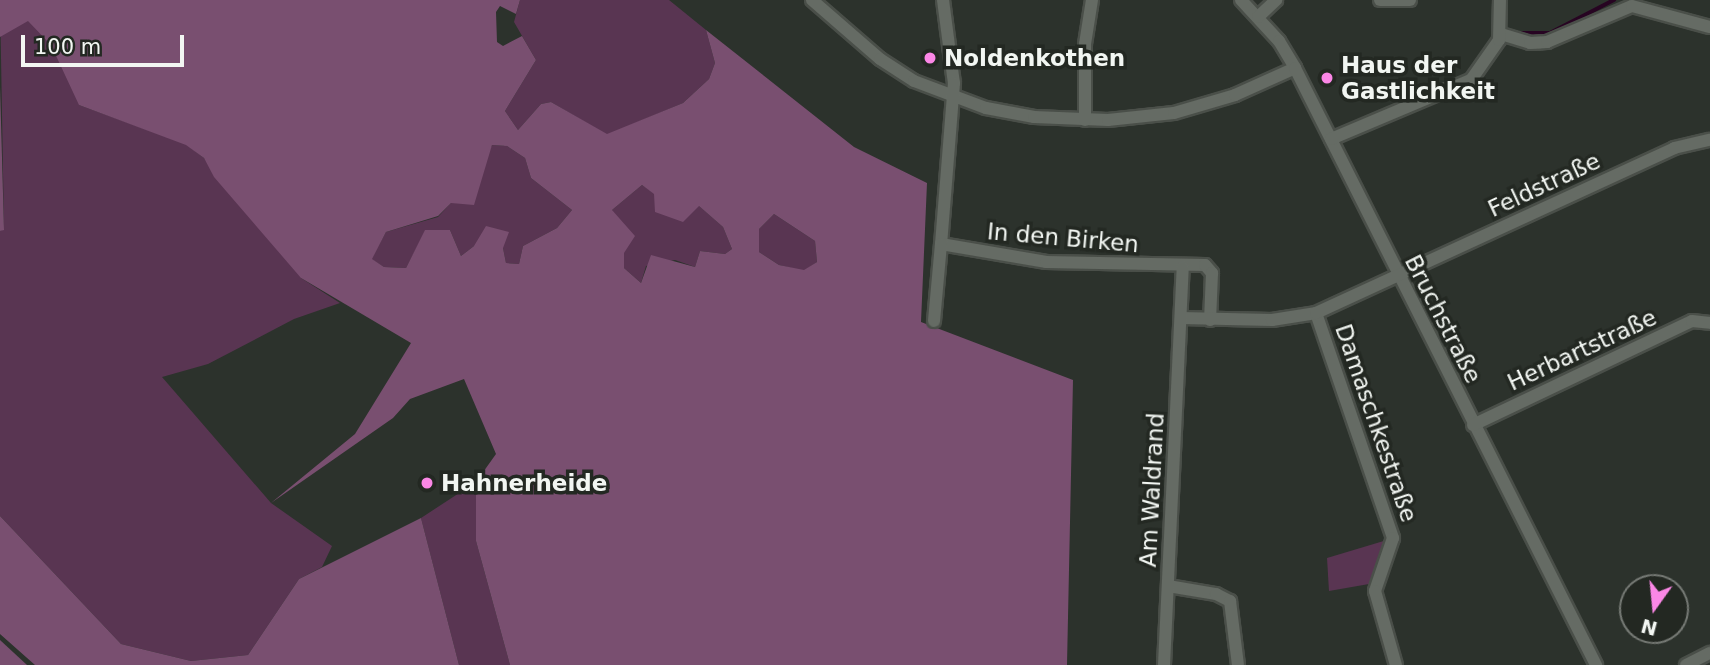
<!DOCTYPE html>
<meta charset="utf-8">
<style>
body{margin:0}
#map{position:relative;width:1710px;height:665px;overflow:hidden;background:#2c322c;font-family:"DejaVu Sans",sans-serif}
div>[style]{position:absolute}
.green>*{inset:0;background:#593552}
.forest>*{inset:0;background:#794f70}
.stream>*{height:3.5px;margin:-1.75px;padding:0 1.75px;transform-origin:1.75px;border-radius:1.75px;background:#270422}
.roads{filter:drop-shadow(2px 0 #4a4f49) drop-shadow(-2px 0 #4a4f49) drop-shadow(0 2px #4a4f49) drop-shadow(0 -2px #4a4f49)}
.street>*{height:12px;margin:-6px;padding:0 6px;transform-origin:6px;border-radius:6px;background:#656b64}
.dots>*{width:19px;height:19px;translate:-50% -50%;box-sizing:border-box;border:4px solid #232822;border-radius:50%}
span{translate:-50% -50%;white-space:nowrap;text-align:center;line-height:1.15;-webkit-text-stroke:7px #232822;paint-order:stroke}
.poi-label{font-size:23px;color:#f2f6f2;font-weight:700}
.left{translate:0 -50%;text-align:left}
.street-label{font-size:23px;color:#f2f6f2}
.north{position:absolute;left:1619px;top:574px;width:70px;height:70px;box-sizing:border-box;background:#232822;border:2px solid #767a75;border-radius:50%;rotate:195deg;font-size:19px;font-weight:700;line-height:28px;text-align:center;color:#f2f6f2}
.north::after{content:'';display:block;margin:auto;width:24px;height:32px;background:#fb87e6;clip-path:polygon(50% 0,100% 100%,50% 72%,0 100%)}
.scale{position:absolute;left:21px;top:35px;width:163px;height:32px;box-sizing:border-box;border:4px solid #f2f6f2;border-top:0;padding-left:9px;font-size:21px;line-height:24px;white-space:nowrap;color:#f2f6f2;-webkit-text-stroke:5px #232822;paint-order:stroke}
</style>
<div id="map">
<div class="green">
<div style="clip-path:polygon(evenodd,0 0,315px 0,301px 278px,340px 303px,294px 319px,208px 364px,162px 377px,271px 503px,332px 546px,322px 567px,299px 579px,248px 655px,191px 661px,121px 644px,0 516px,0 231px,4px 229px,0 0,91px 87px,208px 156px,237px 202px,204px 158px,186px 144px,79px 105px,91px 87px)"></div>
<div style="clip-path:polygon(520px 0,669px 0,706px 30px,715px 63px,709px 79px,683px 103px,607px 135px,551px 102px,541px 104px,518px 130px,505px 111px,536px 60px,514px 22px)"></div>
<div style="clip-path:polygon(492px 145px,507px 146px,525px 158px,531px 178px,572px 210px,557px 228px,523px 246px,519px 264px,506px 263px,503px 248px,474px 246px,461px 256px,450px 230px,426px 230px,406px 268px,384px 267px,371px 259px,386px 232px,438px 217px,482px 169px)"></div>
<div style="clip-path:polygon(642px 185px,655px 194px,698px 205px,723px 227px,732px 249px,725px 254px,700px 251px,695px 267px,675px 260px,646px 266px,641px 283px,624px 268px,612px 210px)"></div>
<div style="clip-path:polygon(774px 214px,815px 241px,817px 262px,804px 271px,779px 265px,759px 252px,759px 229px)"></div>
<div style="clip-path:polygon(476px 482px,476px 541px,510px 665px,459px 665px,421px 518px)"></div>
<div style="clip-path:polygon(1387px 540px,1369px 584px,1329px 591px,1327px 558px)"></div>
</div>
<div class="forest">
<div style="clip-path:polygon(evenodd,0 0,520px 0,516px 14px,500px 6px,496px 12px,497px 42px,503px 46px,522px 36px,536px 60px,505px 111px,518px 130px,541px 104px,551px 102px,607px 134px,683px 103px,709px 79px,715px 63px,706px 30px,854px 147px,927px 183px,921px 322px,1073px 380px,1067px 665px,510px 665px,476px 541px,476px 482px,496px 454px,464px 379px,410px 399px,393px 418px,271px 503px,355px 434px,411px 343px,301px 278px,214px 177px,204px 158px,186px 145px,79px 105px,51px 45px,28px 21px,0 37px,0 0,492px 145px,507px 146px,525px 158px,531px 178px,572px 210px,557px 228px,523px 246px,519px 264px,506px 263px,503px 248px,509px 232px,486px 226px,474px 246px,461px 256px,450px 230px,425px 230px,406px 268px,384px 267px,372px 259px,386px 232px,438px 216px,451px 203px,474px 205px,492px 145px,0 0,642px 185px,654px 194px,655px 212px,683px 222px,699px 206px,723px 227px,732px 249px,725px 254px,700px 251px,695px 267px,651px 255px,641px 283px,624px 268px,624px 253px,635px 236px,612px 210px,642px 185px,0 0,774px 214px,815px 241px,817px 262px,804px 270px,779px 265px,759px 252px,759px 229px,774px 214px)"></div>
<div style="clip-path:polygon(0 86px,4px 230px,0 231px)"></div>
<div style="clip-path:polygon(0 516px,121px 644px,191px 661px,248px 655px,299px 579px,421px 518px,459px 665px,35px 665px,0 634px)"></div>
<div style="clip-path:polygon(0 640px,27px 665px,0 665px)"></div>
</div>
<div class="stream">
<div style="left:1517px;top:33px;width:33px"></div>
<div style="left:1550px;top:33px;width:72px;rotate:-27.3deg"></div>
</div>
<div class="roads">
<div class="street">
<div style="left:812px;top:0;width:90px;rotate:40.9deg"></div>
<div style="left:880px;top:59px;width:40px;rotate:32.9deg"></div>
<div style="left:914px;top:81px;width:77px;rotate:20.6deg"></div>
<div style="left:986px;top:108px;width:49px;rotate:10.6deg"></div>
<div style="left:1034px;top:117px;width:74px;rotate:2.3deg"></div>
<div style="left:1108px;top:120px;width:66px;rotate:-6.1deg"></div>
<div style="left:1174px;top:113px;width:64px;rotate:-16.4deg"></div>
<div style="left:1235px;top:95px;width:66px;rotate:-24.2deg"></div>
<div style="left:943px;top:0;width:84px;rotate:82.5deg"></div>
<div style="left:954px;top:83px;width:162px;rotate:94.6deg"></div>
<div style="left:941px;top:244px;width:107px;rotate:9.7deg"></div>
<div style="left:1046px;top:262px;width:159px;rotate:1.1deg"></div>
<div style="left:1205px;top:265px;width:11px;rotate:49deg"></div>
<div style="left:1212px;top:273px;width:47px;rotate:92.4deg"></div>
<div style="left:1241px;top:0;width:56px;rotate:47.2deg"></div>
<div style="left:1279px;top:41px;width:31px;rotate:59deg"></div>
<div style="left:1295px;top:68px;width:669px;rotate:63.24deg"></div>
<div style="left:1380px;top:0;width:30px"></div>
<div style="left:1258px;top:17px;width:25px;rotate:-43deg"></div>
<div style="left:1501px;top:34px;width:30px;rotate:17deg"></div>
<div style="left:1530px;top:43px;width:17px;rotate:-3deg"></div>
<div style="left:1547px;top:42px;width:92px;rotate:-23deg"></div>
<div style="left:1632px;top:6px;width:81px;rotate:15.1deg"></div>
<div style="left:1085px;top:120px;width:76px;rotate:-90deg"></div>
<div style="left:1085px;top:44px;width:45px;rotate:-81deg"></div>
<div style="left:1331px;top:139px;width:152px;rotate:-22.9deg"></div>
<div style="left:1471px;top:80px;width:49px;rotate:-55deg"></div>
<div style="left:1499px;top:40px;width:40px;rotate:-88.6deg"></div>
<div style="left:1316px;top:313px;width:238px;rotate:71.1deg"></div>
<div style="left:1393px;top:538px;width:56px;rotate:108.8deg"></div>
<div style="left:1375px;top:591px;width:77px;rotate:74.2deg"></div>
<div style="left:1181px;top:318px;width:91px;rotate:1.3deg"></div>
<div style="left:1272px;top:320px;width:45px;rotate:-9deg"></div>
<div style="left:1316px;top:313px;width:394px;rotate:-24.7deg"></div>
<div style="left:1674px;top:148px;width:37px;rotate:-13deg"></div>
<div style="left:934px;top:321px;width:77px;rotate:-84.8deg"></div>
<div style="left:1473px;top:425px;width:242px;rotate:-25.4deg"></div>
<div style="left:1692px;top:321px;width:18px;rotate:6deg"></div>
<div style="left:1168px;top:586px;width:49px;rotate:9.5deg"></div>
<div style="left:1216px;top:594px;width:16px;rotate:27deg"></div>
<div style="left:1230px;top:601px;width:64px;rotate:82.9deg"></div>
<div style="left:1164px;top:665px;width:398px;rotate:-87.3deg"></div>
<div style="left:1686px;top:665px;width:27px;rotate:-27deg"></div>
</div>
</div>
<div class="dots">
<div style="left:930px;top:58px;background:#fb87e6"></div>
<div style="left:1327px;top:78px;background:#fb87e6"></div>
<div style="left:427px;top:483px;background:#fb87e6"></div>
</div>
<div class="poi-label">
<span class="left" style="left:944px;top:58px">Noldenkothen</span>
<span class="left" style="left:1341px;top:78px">Haus der<br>Gastlichkeit</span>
<span class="left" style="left:441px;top:483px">Hahnerheide</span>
</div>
<div class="street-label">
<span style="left:1544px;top:185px;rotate:-25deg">Feldstraße</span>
<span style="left:1063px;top:238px;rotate:5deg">In den Birken</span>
<span style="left:1443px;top:319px;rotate:63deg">Bruchstraße</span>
<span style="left:1582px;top:350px;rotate:-25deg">Herbartstraße</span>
<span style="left:1376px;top:423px;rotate:71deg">Damaschkestraße</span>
<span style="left:1152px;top:490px;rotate:-87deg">Am Waldrand</span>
</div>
<div class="north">N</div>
<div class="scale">100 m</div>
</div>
